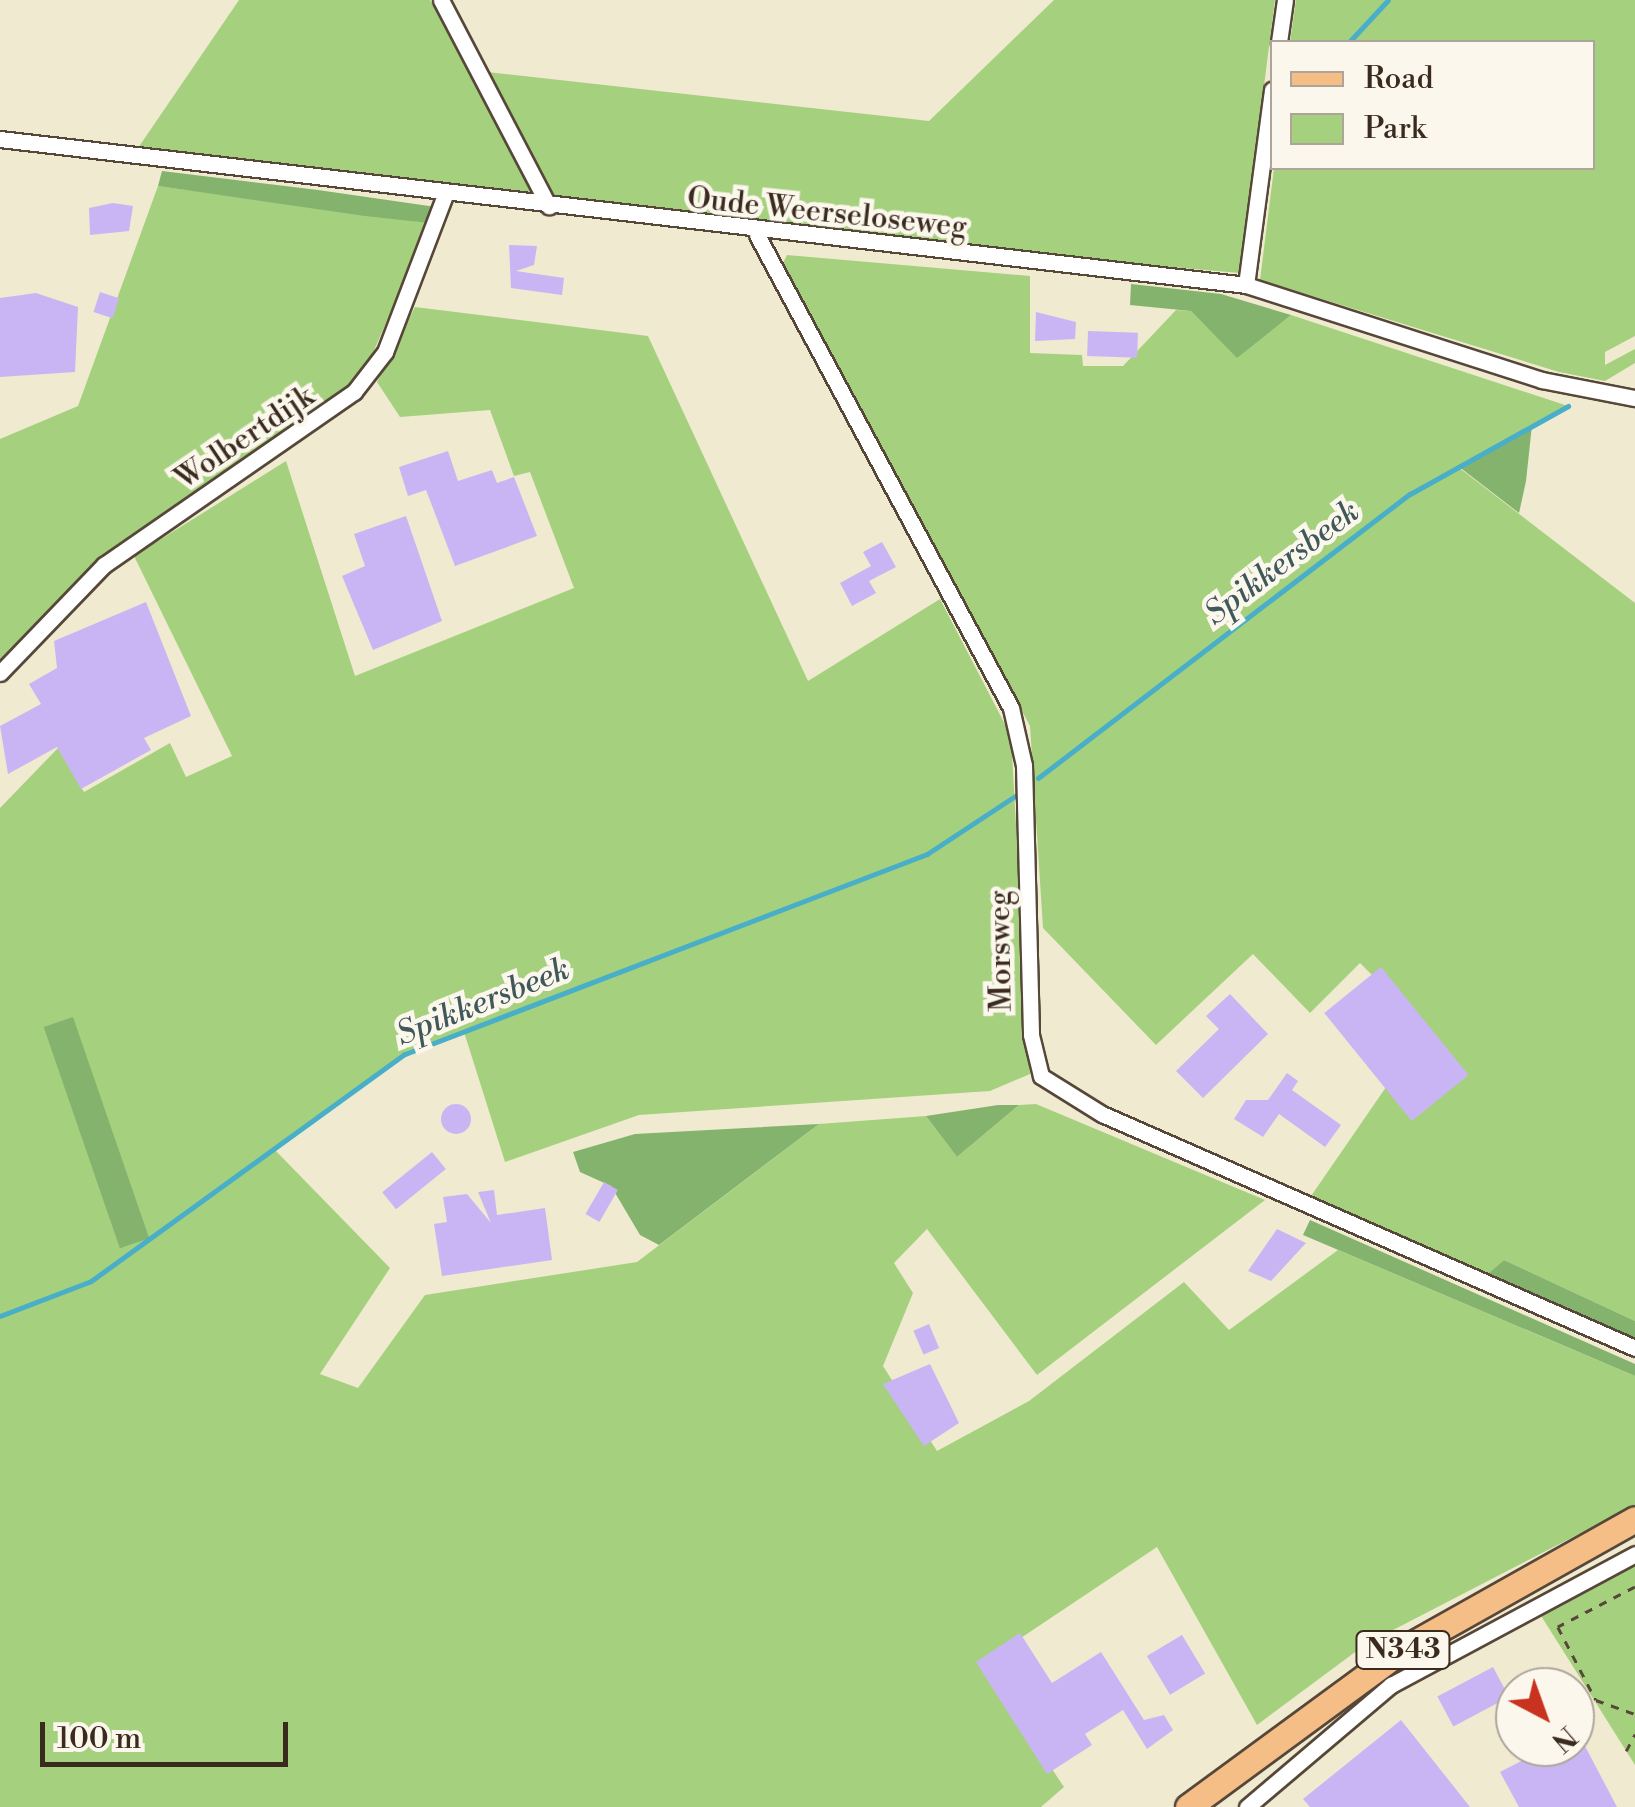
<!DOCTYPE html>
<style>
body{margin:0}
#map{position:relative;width:1635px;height:1807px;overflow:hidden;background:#f0ead1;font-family:"Libre Bodoni",serif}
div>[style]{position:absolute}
.green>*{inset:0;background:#a5d17e}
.forest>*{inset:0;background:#84b36d;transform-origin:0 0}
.stream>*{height:5px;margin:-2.5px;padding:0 2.5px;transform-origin:2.5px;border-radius:2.5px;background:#49aec8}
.building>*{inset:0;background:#cab5f4;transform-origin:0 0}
.round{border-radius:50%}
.path>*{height:2.5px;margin-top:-1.25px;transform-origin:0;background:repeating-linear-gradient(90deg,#564739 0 8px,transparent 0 16px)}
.roads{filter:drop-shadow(2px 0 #564739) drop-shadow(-2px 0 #564739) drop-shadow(0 2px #564739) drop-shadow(0 -2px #564739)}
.minor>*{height:15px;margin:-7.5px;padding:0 7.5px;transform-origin:7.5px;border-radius:7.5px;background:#fff}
.primary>*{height:25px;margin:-12.5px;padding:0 12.5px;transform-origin:12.5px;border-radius:12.5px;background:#f6be87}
span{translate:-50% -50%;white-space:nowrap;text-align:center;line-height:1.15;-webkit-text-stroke:9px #fbf7ec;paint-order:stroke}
.shield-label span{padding:2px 8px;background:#fbf7ec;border:2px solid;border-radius:8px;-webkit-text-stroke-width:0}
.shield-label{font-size:28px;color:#3b2a1e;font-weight:700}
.street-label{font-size:30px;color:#3b2a1e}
.water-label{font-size:32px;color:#40585a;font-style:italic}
.legend{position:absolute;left:1270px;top:40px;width:325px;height:130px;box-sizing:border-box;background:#fbf7ec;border:2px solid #aea59a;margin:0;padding:12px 18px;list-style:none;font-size:30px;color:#3b2a1e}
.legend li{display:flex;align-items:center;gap:20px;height:50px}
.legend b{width:50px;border:2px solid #aea59a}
.north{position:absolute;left:1495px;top:1667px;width:100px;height:100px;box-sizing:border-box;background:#fbf7ec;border:2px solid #aea59a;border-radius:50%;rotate:139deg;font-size:28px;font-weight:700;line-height:40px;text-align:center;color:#3b2a1e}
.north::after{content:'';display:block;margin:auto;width:35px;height:45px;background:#c8321e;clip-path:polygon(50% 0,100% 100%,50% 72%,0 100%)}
.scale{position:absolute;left:40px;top:1722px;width:248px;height:45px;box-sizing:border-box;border:5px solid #3b2a1e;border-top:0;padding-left:12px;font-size:30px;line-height:35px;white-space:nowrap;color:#3b2a1e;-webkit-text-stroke:8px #fbf7ec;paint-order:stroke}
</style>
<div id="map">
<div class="green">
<div style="clip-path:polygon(239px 0,430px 0,534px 197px,138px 148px)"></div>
<div style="clip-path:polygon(1054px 0,1275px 0,1240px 273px,893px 243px,555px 200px,487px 72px,929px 121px)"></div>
<div style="clip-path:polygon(1296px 0,1635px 0,1635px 336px,1605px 352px,1605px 365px,1635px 349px,1635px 363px,1605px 381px,1559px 372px,1260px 280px,1274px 168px,1592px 168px,1592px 42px,1290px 42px)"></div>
<div style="clip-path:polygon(158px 186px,429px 223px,366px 369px,340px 397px,129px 541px,0 668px,0 439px,78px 406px)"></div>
<div style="clip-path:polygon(787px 255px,1030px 276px,1030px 353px,1082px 355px,1083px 366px,1123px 366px,1176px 310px,1191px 311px,1237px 357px,1291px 315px,1568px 406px,1458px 467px,1635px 603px,1635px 1321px,1504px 1260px,1484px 1277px,1309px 1199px,1426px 1029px,1360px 963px,1310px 1013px,1253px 954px,1156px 1045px,1043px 928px,1030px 726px,783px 263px)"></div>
<div style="clip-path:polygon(415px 307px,648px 336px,808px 681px,940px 599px,1011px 736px,1030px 1074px,990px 1091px,639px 1115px,505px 1162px,464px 1032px,405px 1054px,273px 1148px,390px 1268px,320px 1374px,358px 1388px,425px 1295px,637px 1262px,819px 1124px,926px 1116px,957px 1157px,1019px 1105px,1036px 1104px,1265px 1200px,1037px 1375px,927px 1229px,894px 1263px,913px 1293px,883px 1366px,937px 1451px,1029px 1401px,1184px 1282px,1229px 1330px,1338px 1250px,1635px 1376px,1635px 1505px,1366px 1644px,1257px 1725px,1157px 1547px,982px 1664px,1064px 1787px,1041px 1807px,0 1807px,0 808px,58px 748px,84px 792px,170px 743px,186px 777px,232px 756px,134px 556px,286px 461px,355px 676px,574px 588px,530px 472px,514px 476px,490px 410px,400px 417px,377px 382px)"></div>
<div style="clip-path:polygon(1635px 1565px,1635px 1765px,1538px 1611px)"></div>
</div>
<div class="forest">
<div style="clip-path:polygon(162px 171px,318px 190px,436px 207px,429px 223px,365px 216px,158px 186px)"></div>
<div style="clip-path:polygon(1131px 284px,1221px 294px,1291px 315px,1237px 358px,1191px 311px,1130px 305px)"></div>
<div style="clip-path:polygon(1532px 425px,1526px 481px,1519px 513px,1458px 466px)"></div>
<div style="left:73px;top:1017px;width:234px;height:31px;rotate:71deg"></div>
<div style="clip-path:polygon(998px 1105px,1019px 1105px,957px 1157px,926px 1116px)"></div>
<div style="clip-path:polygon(819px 1124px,659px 1245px,640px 1235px,611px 1186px,580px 1172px,573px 1152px,635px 1134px)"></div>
<div style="clip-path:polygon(1310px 1220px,1635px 1364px,1635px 1376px,1303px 1235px)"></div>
<div style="clip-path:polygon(1504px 1260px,1635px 1321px,1635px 1340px,1484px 1277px)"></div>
</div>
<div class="stream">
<div style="left:1349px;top:42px;width:57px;rotate:-47.1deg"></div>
<div style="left:1038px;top:778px;width:468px;rotate:-37.4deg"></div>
<div style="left:1410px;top:494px;width:181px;rotate:-29.1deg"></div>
<div style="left:0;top:1316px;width:97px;rotate:-21deg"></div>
<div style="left:91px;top:1281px;width:387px;rotate:-35.9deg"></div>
<div style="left:405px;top:1054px;width:559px;rotate:-20.96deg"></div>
<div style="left:927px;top:854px;width:109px;rotate:-33.4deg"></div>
</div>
<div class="building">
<div style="clip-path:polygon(113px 203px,133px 206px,129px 231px,90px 235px,89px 208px)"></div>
<div style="clip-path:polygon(509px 245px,537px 246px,534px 265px,516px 271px,564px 278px,562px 295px,511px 288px)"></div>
<div style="left:100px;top:292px;width:20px;height:21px;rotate:18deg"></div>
<div style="clip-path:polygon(36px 293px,78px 307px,75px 372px,0 377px,0 298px)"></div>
<div style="clip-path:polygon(1036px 312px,1076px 322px,1075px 339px,1035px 341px)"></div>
<div style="left:1088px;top:331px;width:50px;height:25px;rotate:2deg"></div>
<div style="clip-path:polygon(448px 451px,458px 481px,492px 470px,497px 483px,514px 477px,537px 536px,455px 566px,426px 490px,408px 496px,399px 467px)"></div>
<div style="clip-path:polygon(406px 516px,442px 621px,373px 650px,342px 576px,365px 566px,354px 534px)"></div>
<div style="clip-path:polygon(882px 542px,896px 567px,869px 581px,876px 593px,852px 606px,840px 583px,871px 566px,863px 552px)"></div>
<div style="clip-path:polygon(146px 602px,191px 716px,144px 738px,151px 750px,81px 789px,57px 747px,8px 774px,0 726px,41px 704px,29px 684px,57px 668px,54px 641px)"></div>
<div style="left:1381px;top:967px;width:139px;height:73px;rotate:51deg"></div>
<div style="clip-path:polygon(1230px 994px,1268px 1034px,1203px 1098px,1176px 1071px,1219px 1029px,1206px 1016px)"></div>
<div style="clip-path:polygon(1287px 1073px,1298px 1081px,1292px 1090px,1341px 1125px,1325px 1147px,1279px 1114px,1263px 1137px,1234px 1119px,1246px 1100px,1268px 1100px)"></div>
<div class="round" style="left:441px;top:1104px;width:30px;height:30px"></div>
<div style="left:432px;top:1152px;width:22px;height:64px;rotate:51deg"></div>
<div style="left:604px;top:1182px;width:16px;height:37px;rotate:30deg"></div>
<div style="clip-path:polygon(494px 1190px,497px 1215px,545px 1208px,552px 1260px,442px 1276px,434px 1224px,447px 1222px,443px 1197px,467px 1194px,491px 1223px,478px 1192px)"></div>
<div style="clip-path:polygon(1277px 1229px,1306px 1243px,1271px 1281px,1248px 1271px)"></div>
<div style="left:929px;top:1324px;width:26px;height:17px;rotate:67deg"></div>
<div style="clip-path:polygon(930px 1364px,959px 1423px,924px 1446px,883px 1384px)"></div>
<div style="clip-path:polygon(1020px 1633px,1052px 1683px,1101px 1652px,1144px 1720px,1164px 1715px,1173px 1730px,1147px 1749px,1123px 1710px,1085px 1734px,1092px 1745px,1047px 1774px,976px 1662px)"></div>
<div style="left:1182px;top:1635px;width:45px;height:41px;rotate:59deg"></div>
<div style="left:1493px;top:1667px;width:34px;height:63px;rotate:62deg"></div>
<div style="clip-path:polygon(1401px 1720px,1470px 1807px,1310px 1807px,1303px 1799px)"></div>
<div style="clip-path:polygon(1575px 1727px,1617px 1807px,1519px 1807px,1500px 1772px,1548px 1747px,1575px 1747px)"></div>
</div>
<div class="path">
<div style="left:1635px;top:1587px;width:87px;rotate:152.5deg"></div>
<div style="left:1558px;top:1627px;width:82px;rotate:62.5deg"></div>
<div style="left:1596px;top:1700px;width:41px;rotate:19.7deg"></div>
<div style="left:1626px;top:1751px;width:19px;rotate:-62deg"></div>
</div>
<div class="roads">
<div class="minor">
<div style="left:441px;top:0;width:233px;rotate:62.4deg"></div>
<div style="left:1279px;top:42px;width:42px;rotate:-81.9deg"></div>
<div style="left:0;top:139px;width:1255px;rotate:6.68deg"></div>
<div style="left:1246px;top:285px;width:311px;rotate:17.8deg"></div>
<div style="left:1542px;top:380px;width:95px;rotate:11deg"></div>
<div style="left:757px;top:235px;width:537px;rotate:61.76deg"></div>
<div style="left:1011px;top:708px;width:58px;rotate:77.2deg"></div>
<div style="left:1024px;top:765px;width:270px;rotate:88.5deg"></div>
<div style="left:1031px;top:1035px;width:42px;rotate:76.3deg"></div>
<div style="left:1041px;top:1076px;width:72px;rotate:31.9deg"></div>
<div style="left:1102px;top:1114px;width:582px;rotate:23.7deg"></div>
<div style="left:1246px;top:285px;width:197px;rotate:-82.4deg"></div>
<div style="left:0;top:673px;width:150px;rotate:-46.1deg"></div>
<div style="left:104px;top:565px;width:304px;rotate:-34.7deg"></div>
<div style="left:354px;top:392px;width:51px;rotate:-52.2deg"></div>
<div style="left:385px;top:352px;width:171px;rotate:-69.1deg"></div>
<div style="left:1247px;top:1807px;width:189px;rotate:-40.3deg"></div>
<div style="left:1391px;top:1685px;width:277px;rotate:-28.2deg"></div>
</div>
<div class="primary">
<div style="left:1188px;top:1807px;width:265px;rotate:-36.3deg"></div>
<div style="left:1402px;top:1650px;width:267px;rotate:-29.3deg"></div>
</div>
</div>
<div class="shield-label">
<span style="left:1403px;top:1650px">N343</span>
</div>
<div class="street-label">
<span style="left:827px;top:213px;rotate:6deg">Oude Weerseloseweg</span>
<span style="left:245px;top:438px;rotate:-34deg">Wolbertdijk</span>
<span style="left:1001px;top:951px;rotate:-91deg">Morsweg</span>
</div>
<div class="water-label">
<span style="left:1282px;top:563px;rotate:-37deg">Spikkersbeek</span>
<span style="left:483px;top:1002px;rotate:-22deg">Spikkersbeek</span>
</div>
<ul class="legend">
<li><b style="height:12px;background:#f6be87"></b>Road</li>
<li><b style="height:28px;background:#a5d17e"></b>Park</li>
</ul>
<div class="north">N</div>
<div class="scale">100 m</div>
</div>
